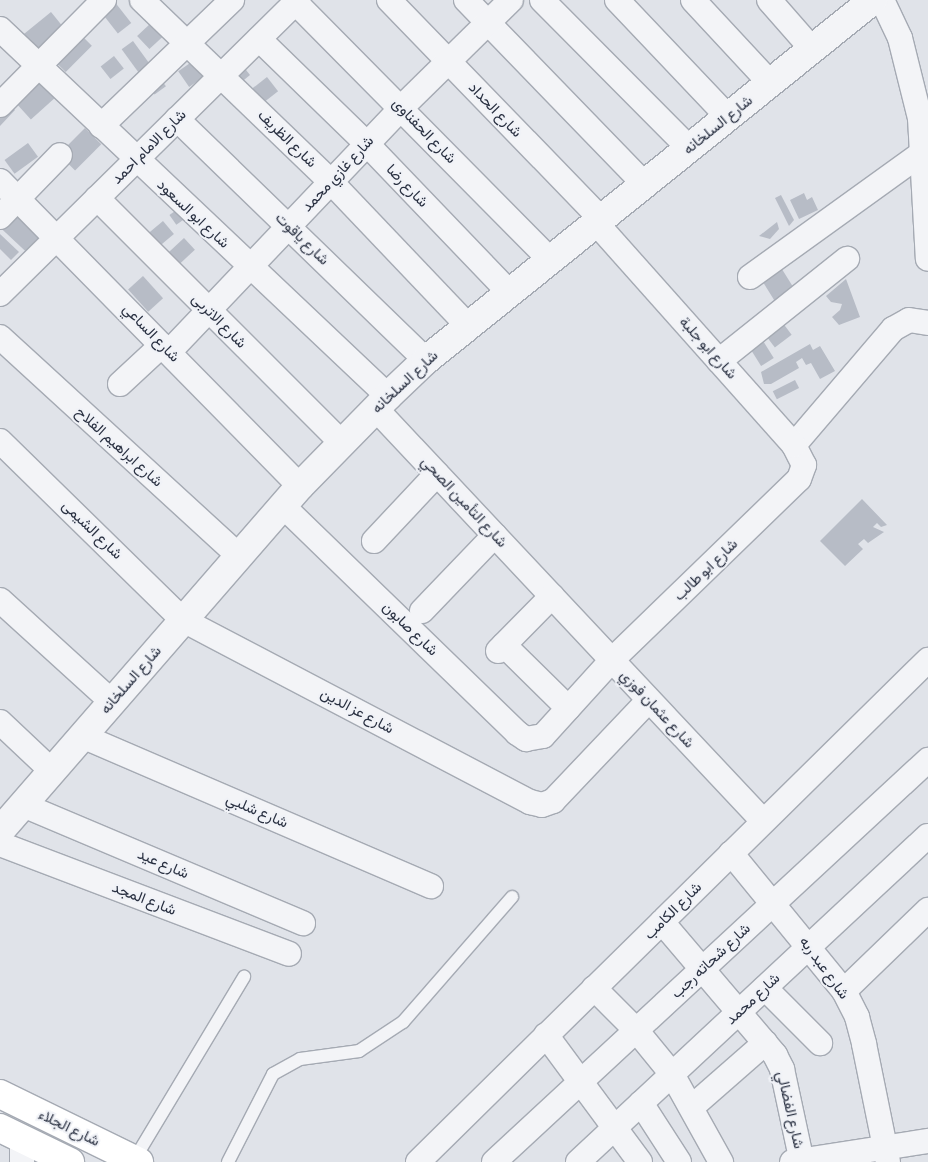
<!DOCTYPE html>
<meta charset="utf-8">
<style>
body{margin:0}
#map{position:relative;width:928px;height:1162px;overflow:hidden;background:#e0e3e9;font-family:"Alegreya Sans",Vazirmatn,sans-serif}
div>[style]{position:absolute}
.building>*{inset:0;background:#b7bcc6;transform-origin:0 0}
.roads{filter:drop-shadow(1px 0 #a5aab3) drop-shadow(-1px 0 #a5aab3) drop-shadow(0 1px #a5aab3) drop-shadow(0 -1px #a5aab3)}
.service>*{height:12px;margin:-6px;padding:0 6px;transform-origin:6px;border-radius:6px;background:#f3f4f7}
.minor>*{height:24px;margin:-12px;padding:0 12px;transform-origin:12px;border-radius:12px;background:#f3f4f7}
.tertiary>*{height:28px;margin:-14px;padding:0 14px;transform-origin:14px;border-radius:14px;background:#f3f4f7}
.secondary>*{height:28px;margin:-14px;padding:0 14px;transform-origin:14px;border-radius:14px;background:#fff}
span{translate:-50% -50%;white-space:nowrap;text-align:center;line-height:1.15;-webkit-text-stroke:4px #f0f2f7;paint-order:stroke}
.street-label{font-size:15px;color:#293041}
</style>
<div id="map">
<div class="building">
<div style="left:114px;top:1px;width:28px;height:17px;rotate:52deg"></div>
<div style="left:51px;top:12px;width:28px;height:36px;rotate:51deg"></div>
<div style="left:151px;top:23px;width:18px;height:19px;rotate:47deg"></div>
<div style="left:77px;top:31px;width:21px;height:37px;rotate:45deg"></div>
<div style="left:133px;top:41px;width:56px;height:14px;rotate:54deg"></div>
<div style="left:114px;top:56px;width:16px;height:17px;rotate:52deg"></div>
<div style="left:193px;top:61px;width:19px;height:18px;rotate:55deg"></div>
<div style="clip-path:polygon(239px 61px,250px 75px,233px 89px)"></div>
<div style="left:49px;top:71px;width:24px;height:46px;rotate:48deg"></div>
<div style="left:267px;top:77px;width:18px;height:31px;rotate:52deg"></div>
<div style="clip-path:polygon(5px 101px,15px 110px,0 126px,0 107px)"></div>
<div style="left:85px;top:128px;width:23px;height:37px;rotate:45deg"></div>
<div style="left:28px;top:143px;width:17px;height:29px;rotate:54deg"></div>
<div style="clip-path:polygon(804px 193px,807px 200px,812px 197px,818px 210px,799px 219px,790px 200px)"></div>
<div style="clip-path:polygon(781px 195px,794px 220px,789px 226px,775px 198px)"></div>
<div style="left:185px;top:204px;width:12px;height:19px;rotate:55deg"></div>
<div style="left:18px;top:210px;width:34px;height:25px;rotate:43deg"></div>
<div style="left:163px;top:221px;width:17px;height:23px;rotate:50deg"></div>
<div style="clip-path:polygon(777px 222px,779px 229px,770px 239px,759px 236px)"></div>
<div style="clip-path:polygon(0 234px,19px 252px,11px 260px,0 249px)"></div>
<div style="left:184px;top:238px;width:16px;height:25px;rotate:47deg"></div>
<div style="left:780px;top:266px;width:28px;height:23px;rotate:58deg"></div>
<div style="left:143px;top:276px;width:30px;height:20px;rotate:48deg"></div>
<div style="clip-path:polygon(846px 279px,860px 317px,839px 325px,832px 317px,840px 310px,842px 304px,831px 302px,826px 296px)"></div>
<div style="left:779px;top:318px;width:21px;height:21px;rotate:53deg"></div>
<div style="left:760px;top:336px;width:26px;height:15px;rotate:58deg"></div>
<div style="clip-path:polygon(810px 344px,813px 350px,820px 346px,835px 371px,820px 379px,811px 363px,806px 365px,802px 358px,796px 362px,799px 368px,771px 384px,764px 384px,761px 372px)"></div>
<div style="left:795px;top:380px;width:9px;height:25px;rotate:63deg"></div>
<div style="clip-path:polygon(862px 499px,887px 525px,881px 527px,877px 523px,873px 527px,884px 532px,868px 543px,864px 539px,858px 544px,863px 549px,845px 566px,820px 541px)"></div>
</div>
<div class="roads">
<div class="service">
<div style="left:134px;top:1160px;width:214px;rotate:-59deg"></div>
<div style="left:228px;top:1162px;width:99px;rotate:-62.9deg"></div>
<div style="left:273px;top:1074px;width:31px;rotate:-29deg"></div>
<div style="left:300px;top:1059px;width:60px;rotate:-7.7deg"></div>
<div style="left:359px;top:1051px;width:53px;rotate:-33.4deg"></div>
<div style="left:403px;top:1022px;width:166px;rotate:-48.9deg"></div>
</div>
<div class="minor">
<div style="left:142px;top:0;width:262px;rotate:43.9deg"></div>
<div style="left:331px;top:182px;width:199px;rotate:46.4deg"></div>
<div style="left:389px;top:0;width:305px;rotate:45.9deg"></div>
<div style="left:466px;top:0;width:256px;rotate:45.9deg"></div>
<div style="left:542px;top:0;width:209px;rotate:45.2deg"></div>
<div style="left:617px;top:0;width:161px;rotate:46.5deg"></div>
<div style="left:693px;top:0;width:113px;rotate:47.1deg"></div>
<div style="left:769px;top:0;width:65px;rotate:48.7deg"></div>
<div style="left:882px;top:0;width:42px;rotate:64.7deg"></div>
<div style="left:900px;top:38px;width:82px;rotate:76deg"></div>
<div style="left:920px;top:118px;width:141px;rotate:86.8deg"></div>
<div style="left:296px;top:3px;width:361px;rotate:45.3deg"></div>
<div style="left:0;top:29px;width:534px;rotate:43.41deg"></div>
<div style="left:259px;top:39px;width:151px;rotate:44.2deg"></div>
<div style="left:367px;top:144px;width:207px;rotate:46.2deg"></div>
<div style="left:0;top:105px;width:148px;rotate:-45.3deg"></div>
<div style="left:177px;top:119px;width:347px;rotate:44.1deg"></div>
<div style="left:101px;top:126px;width:182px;rotate:-43.9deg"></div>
<div style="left:0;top:181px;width:428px;rotate:45.5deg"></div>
<div style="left:97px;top:198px;width:346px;rotate:45deg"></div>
<div style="left:0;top:217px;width:86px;rotate:-45.9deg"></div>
<div style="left:750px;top:277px;width:213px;rotate:-35.8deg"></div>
<div style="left:0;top:294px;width:419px;rotate:-44.6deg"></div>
<div style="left:0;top:337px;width:324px;rotate:42.5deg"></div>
<div style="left:169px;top:352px;width:337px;rotate:-46.4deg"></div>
<div style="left:401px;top:108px;width:154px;rotate:-44.5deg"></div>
<div style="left:719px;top:361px;width:164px;rotate:-38.6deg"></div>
<div style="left:120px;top:384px;width:57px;rotate:-42.9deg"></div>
<div style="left:376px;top:409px;width:565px;rotate:46.79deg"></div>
<div style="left:0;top:441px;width:256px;rotate:44.4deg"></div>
<div style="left:183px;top:620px;width:392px;rotate:27.7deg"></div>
<div style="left:530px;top:802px;width:12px;rotate:14deg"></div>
<div style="left:542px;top:805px;width:12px;rotate:-20deg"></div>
<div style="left:553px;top:801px;width:139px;rotate:-46.5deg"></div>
<div style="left:794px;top:445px;width:153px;rotate:-49.5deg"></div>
<div style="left:893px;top:329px;width:18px;rotate:-29deg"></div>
<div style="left:909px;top:320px;width:19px;rotate:9deg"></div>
<div style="left:283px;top:506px;width:326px;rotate:44.1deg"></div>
<div style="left:517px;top:733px;width:11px;rotate:34deg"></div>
<div style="left:526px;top:739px;width:17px;rotate:-10deg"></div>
<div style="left:543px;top:736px;width:103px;rotate:-47.8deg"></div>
<div style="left:612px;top:660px;width:260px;rotate:-44.1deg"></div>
<div style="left:799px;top:479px;width:15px;rotate:-70deg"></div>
<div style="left:804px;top:465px;width:22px;rotate:-117deg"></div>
<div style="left:794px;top:445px;width:297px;rotate:-131.7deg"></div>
<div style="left:374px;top:541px;width:92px;rotate:-46.8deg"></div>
<div style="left:0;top:600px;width:151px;rotate:42.3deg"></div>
<div style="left:422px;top:611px;width:105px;rotate:-46.2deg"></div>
<div style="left:504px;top:645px;width:90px;rotate:44.5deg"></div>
<div style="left:498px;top:651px;width:77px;rotate:-45.5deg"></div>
<div style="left:0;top:722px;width:71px;rotate:43.3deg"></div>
<div style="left:82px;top:736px;width:380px;rotate:23.3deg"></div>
<div style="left:23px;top:805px;width:304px;rotate:22.9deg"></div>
<div style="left:0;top:844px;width:309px;rotate:20.8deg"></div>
<div style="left:731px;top:853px;width:178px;rotate:50.7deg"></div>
<div style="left:844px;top:991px;width:29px;rotate:63deg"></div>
<div style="left:857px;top:1017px;width:28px;rotate:75deg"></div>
<div style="left:864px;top:1044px;width:120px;rotate:78.5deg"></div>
<div style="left:662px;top:922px;width:175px;rotate:49.6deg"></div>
<div style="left:775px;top:1055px;width:16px;rotate:63deg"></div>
<div style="left:782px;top:1069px;width:95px;rotate:77.9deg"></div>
<div style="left:594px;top:988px;width:59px;rotate:45deg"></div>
<div style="left:636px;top:1030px;width:57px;rotate:50.7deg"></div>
<div style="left:672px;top:1074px;width:101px;rotate:60.9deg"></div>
<div style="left:765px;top:988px;width:78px;rotate:45deg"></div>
<div style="left:844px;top:991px;width:117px;rotate:-44deg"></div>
<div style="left:546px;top:1035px;width:158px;rotate:53.5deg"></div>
<div style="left:641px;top:1103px;width:70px;rotate:57.2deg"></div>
<div style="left:693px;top:1106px;width:96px;rotate:-41.2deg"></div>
<div style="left:22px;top:1162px;width:23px;rotate:-90deg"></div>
<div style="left:418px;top:1162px;width:716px;rotate:-44.55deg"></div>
<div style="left:494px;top:1162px;width:592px;rotate:-42.81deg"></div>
<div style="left:578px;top:1162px;width:478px;rotate:-43deg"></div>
<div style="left:792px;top:1162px;width:138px;rotate:-8.8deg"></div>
</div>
<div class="tertiary">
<div style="left:0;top:831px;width:457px;rotate:-49deg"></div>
<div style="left:300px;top:486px;width:126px;rotate:-45.6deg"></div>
<div style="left:388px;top:396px;width:52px;rotate:-43.5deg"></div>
<div style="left:426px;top:360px;width:574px;rotate:-38.85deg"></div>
</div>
<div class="secondary">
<div style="left:0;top:1094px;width:155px;rotate:26.1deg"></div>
<div style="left:0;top:1128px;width:78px;rotate:25.9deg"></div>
</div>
</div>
<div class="street-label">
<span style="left:495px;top:110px;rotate:46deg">شارع الحداد</span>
<span style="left:718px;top:125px;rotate:-39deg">شارع السلخانه</span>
<span style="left:424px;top:131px;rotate:46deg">شارع الحفناوى</span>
<span style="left:287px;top:139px;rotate:44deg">شارع الظريف</span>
<span style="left:149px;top:147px;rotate:-45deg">شارع الامام احمد</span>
<span style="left:338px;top:174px;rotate:-47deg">شارع غازي محمد</span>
<span style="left:407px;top:186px;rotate:46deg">شارع رضا</span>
<span style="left:193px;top:214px;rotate:43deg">شارع ابو السعود</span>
<span style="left:302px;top:239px;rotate:44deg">شارع ياقوت</span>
<span style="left:219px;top:321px;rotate:45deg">شارع الاتربى</span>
<span style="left:151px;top:333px;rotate:46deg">شارع الساعي</span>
<span style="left:708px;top:348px;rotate:48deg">شارع ابو جلبة</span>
<span style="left:405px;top:382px;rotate:-43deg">شارع السلخانه</span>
<span style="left:119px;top:447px;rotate:42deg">شارع ابراهيم الفلاح</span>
<span style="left:464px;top:502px;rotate:47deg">شارع التأمين الصحي</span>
<span style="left:92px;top:530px;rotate:44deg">شارع الشيمى</span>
<span style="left:706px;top:570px;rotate:-44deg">شارع ابو طالب</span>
<span style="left:410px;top:629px;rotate:44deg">شارع صابون</span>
<span style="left:131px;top:680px;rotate:-49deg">شارع السلخانه</span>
<span style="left:657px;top:709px;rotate:47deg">شارع عثمان فوزي</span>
<span style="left:357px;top:711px;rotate:28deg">شارع عز الدين</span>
<span style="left:257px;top:811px;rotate:23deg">شارع شلبي</span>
<span style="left:163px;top:864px;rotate:23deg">شارع عيد</span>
<span style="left:144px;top:899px;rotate:21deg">شارع المجد</span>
<span style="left:673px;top:911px;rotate:-45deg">شارع الكامب</span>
<span style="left:711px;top:961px;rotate:-43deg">شارع شحاته رجب</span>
<span style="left:824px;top:968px;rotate:54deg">شارع عبد ربه</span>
<span style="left:753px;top:999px;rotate:-43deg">شارع محمد</span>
<span style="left:790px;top:1110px;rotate:77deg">شارع الفضالي</span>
<span style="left:69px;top:1128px;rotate:26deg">شارع الجلاء</span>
</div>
</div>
